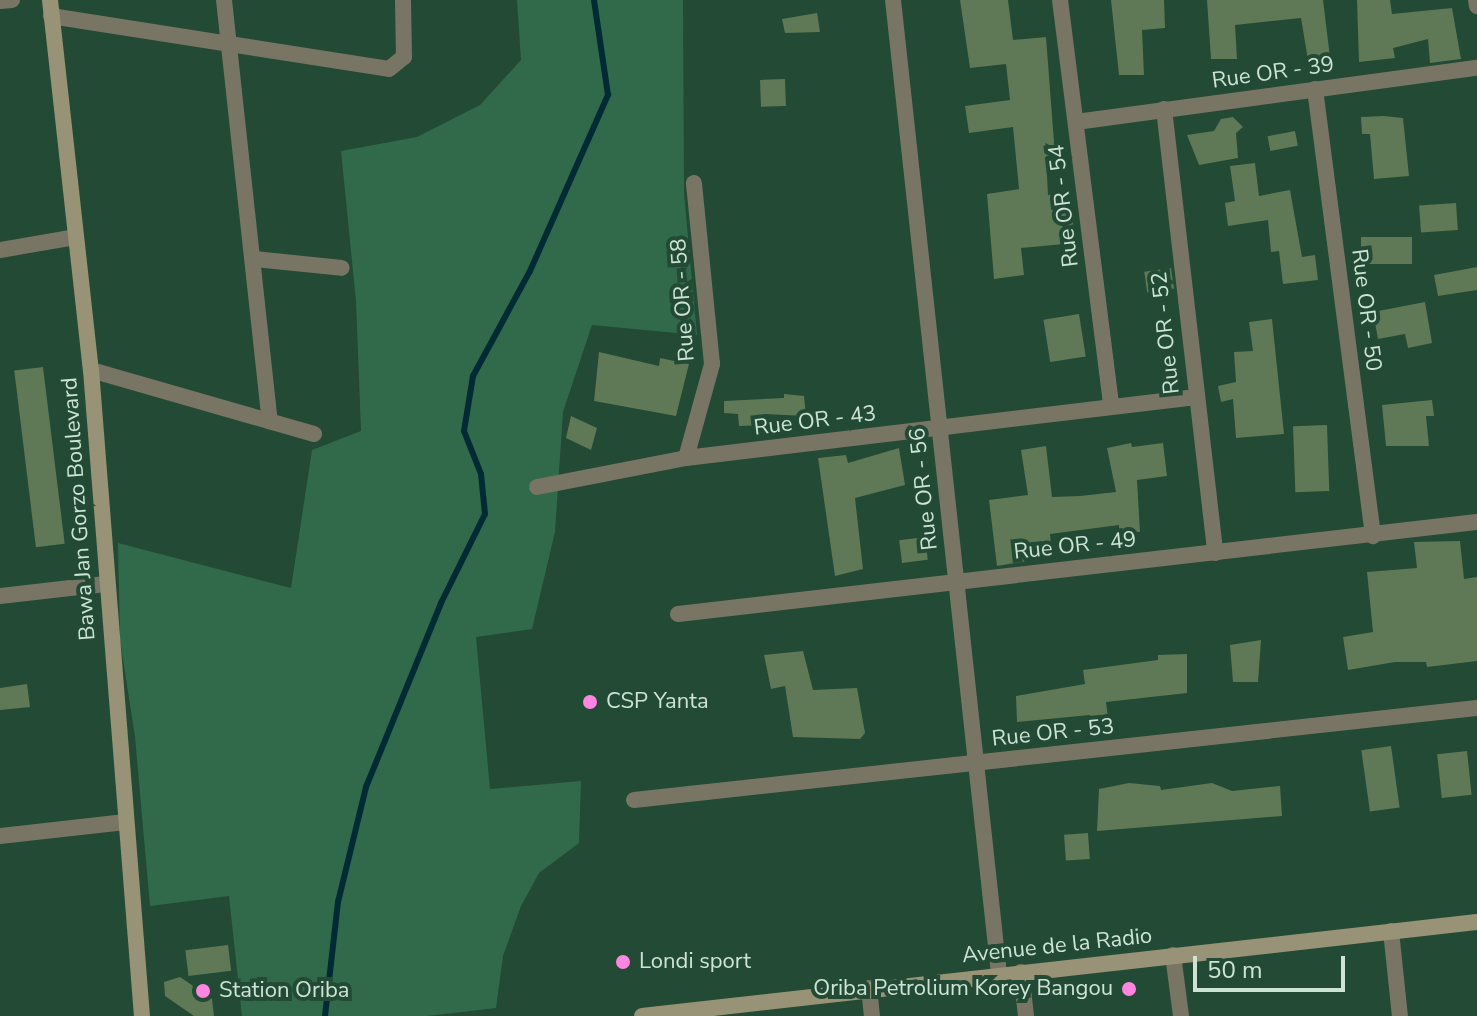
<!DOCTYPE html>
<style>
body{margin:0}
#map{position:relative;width:1477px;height:1016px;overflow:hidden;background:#224a34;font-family:"Nunito Sans",sans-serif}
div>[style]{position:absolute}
.green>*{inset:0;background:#306a4b}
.stream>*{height:6px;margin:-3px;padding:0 3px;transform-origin:3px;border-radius:3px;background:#002b35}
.building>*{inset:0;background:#5f7856;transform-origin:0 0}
.street>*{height:16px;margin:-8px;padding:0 8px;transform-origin:8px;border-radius:8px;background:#797564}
.secondary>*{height:16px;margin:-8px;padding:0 8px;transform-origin:8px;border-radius:8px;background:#989276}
.dots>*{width:22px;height:22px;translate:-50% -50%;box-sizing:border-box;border:4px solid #224a34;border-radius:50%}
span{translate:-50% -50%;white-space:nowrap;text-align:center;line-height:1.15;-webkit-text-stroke:8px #224a34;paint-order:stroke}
.street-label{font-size:22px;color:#cde3d5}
.poi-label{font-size:22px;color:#cde3d5}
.left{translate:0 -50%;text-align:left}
.right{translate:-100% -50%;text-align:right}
.scale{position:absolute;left:1193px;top:956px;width:152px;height:36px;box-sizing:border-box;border:4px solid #cde3d5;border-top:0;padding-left:10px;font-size:24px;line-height:28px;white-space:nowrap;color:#cde3d5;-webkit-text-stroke:6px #224a34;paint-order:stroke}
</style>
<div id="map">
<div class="green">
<div style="clip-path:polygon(517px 0,683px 0,684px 193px,697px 335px,592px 325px,563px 412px,555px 532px,532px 629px,476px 637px,490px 789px,581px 781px,579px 843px,539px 873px,521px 906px,503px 956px,496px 1008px,427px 1016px,242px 1016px,229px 896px,150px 906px,135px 737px,120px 640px,118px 543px,291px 588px,312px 450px,361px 431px,356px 301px,341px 151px,417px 137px,480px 105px,521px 60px)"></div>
</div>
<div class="stream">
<div style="left:325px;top:1016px;width:115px;rotate:-83.5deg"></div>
<div style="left:338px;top:902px;width:118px;rotate:-76.3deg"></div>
<div style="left:366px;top:787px;width:199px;rotate:-67.8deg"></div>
<div style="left:441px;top:603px;width:99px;rotate:-63.7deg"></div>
<div style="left:485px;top:514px;width:40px;rotate:-95.7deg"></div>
<div style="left:481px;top:474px;width:46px;rotate:-111.6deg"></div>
<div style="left:464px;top:431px;width:56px;rotate:-80.7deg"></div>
<div style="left:473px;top:376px;width:119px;rotate:-61.5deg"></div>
<div style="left:530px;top:271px;width:193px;rotate:-66.1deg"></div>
<div style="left:608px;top:95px;width:96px;rotate:-98.4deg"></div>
</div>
<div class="building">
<div style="clip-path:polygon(960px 0,1008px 0,1013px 40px,1046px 37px,1055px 155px,1046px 156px,1048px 195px,1070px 193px,1075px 243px,1021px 248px,1024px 275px,994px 279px,987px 194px,1019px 189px,1013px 127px,969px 133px,965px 106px,1010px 100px,1006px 64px,970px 68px)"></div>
<div style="clip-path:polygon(1111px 0,1164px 0,1165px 28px,1142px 30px,1144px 75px,1119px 75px)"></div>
<div style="clip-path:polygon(1207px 0,1323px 0,1330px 57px,1308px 60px,1301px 18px,1235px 25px,1237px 59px,1211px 59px)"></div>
<div style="clip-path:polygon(1357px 0,1390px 0,1392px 14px,1452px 8px,1461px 59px,1430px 63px,1428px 39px,1393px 48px,1395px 58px,1359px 62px)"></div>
<div style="clip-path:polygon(817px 13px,820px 32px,785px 33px,782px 19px)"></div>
<div style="left:785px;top:79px;width:27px;height:25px;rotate:88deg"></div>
<div style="clip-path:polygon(1384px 116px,1403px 118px,1409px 176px,1374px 179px,1370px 134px,1362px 134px,1361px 117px)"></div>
<div style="clip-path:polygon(1233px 117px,1243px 127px,1236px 133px,1238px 158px,1199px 165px,1187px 135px,1214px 131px,1221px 119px)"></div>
<div style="left:1295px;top:131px;width:15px;height:28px;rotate:79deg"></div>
<div style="clip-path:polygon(1255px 163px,1259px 196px,1290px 190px,1302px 257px,1315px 255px,1318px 280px,1283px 284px,1279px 251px,1271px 252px,1268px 220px,1228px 226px,1225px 203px,1235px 201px,1230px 166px)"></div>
<div style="left:1456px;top:203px;width:27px;height:37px;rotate:86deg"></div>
<div style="left:1412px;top:237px;width:27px;height:51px;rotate:90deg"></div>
<div style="clip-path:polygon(1477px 267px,1477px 290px,1438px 296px,1434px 275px)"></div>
<div style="left:1171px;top:268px;width:21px;height:27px;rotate:82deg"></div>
<div style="clip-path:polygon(1425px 302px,1432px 343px,1408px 348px,1405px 334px,1378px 339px,1373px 312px)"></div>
<div style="left:1079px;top:314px;width:43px;height:36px;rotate:81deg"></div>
<div style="clip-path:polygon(1272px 319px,1284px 434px,1236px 438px,1233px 399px,1221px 402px,1218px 386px,1236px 382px,1234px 352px,1253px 351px,1249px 322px)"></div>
<div style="clip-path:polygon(599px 352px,659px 366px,660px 358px,689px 364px,676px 416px,594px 401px)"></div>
<div style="left:43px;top:367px;width:178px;height:29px;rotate:83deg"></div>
<div style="clip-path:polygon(784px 394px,804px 396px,806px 416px,764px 414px,764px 425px,739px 426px,738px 414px,724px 413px,724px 401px,784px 398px)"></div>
<div style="clip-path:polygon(1432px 400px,1434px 416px,1426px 416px,1429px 446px,1386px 446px,1382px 405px)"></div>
<div style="clip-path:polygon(571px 416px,597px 428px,591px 450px,566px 438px)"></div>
<div style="left:1327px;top:425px;width:66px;height:34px;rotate:88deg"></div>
<div style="clip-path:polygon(1131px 443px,1132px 447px,1163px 443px,1167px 476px,1137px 480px,1140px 532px,1119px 533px,1119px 525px,1050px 534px,1052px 557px,997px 566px,989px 500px,1028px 495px,1021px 450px,1046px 446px,1052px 497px,1080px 496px,1116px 492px,1107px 448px)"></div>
<div style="clip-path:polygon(899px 448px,905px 485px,855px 498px,863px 569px,835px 576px,818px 458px,846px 455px,848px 463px)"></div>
<div style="left:925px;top:537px;width:23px;height:26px;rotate:83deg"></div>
<div style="clip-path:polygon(1460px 541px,1464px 579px,1477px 577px,1477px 661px,1427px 667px,1426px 662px,1395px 662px,1348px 670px,1343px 637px,1373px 632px,1367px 572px,1417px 568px,1414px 542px)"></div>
<div style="clip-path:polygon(1261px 640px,1258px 682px,1233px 682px,1230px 645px)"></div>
<div style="clip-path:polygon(803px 651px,813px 690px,857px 688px,865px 733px,860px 739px,793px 737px,785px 686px,771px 689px,764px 655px)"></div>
<div style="clip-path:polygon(1187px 654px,1187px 693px,1106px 702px,1108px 717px,1091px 720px,1090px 715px,1017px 722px,1016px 696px,1085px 684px,1083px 670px,1158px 660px,1158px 655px)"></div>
<div style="clip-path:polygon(27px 684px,30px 707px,0 710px,0 688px)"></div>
<div style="left:1391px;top:746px;width:62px;height:30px;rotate:82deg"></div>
<div style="left:1467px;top:751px;width:44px;height:30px;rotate:84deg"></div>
<div style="clip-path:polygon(1129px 783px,1160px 786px,1161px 790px,1212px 783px,1232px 791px,1280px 786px,1282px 816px,1097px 831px,1099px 789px)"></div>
<div style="left:1088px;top:833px;width:26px;height:24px;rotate:86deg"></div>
<div style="left:228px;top:945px;width:26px;height:43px;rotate:83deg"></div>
<div style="clip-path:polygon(180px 977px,212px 999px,214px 1016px,194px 1016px,165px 996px,164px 982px)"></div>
</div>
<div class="street">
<div style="left:224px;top:0;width:424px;rotate:83.8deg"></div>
<div style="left:893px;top:0;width:980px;rotate:83.79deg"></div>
<div style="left:1060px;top:0;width:409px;rotate:82.8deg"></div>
<div style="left:1476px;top:0;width:6px;rotate:81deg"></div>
<div style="left:0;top:1px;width:12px;rotate:-5deg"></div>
<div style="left:51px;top:16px;width:342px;rotate:8.9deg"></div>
<div style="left:389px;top:69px;width:19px;rotate:-39deg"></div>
<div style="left:404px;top:57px;width:57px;rotate:-91deg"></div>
<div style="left:1315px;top:89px;width:451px;rotate:82.6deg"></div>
<div style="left:1164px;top:109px;width:447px;rotate:83.4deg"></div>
<div style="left:1076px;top:122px;width:405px;rotate:-7.7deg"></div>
<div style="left:0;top:250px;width:76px;rotate:-9.8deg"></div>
<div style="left:254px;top:259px;width:88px;rotate:5.8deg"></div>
<div style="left:91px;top:370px;width:232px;rotate:16deg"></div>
<div style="left:686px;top:458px;width:98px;rotate:-74.5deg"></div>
<div style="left:712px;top:364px;width:182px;rotate:-95.7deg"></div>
<div style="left:537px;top:487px;width:152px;rotate:-11deg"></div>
<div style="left:686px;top:458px;width:514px;rotate:-6.82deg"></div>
<div style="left:0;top:596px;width:106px;rotate:-6.5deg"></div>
<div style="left:678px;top:614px;width:804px;rotate:-6.57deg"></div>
<div style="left:634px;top:800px;width:848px;rotate:-6.23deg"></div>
<div style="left:0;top:836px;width:126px;rotate:-6.4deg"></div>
<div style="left:1391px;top:931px;width:85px;rotate:84deg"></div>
<div style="left:1173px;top:955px;width:62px;rotate:82.5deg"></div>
<div style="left:1021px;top:972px;width:44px;rotate:83.5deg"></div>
<div style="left:869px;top:988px;width:28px;rotate:84deg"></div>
</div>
<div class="secondary">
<div style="left:50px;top:0;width:372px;rotate:83.7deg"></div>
<div style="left:91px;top:370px;width:648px;rotate:85.49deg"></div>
<div style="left:642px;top:1016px;width:840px;rotate:-6.42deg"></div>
</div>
<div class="dots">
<div style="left:590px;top:702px;background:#fe85e0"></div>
<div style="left:623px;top:962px;background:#fe85e0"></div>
<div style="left:1129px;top:989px;background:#fe85e0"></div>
<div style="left:203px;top:991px;background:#fe85e0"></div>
</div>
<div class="street-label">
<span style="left:1273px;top:73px;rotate:-8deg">Rue OR - 39</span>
<span style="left:1064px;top:206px;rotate:-97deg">Rue OR - 54</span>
<span style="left:683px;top:300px;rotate:-94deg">Rue OR - 58</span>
<span style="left:1366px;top:310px;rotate:83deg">Rue OR - 50</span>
<span style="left:1166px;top:333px;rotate:-96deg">Rue OR - 52</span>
<span style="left:815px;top:421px;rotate:-7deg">Rue OR - 43</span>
<span style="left:924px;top:489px;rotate:-96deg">Rue OR - 56</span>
<span style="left:79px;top:509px;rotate:-94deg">Bawa Jan Gorzo Boulevard</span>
<span style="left:1075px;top:546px;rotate:-6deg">Rue OR - 49</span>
<span style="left:1053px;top:733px;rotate:-6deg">Rue OR - 53</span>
<span style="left:1057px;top:946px;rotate:-6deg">Avenue de la Radio</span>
</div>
<div class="poi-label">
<span class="left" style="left:606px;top:702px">CSP Yanta</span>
<span class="left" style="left:639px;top:962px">Londi sport</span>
<span class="right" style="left:1113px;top:989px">Oriba Petrolium Korey Bangou</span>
<span class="left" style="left:219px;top:991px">Station Oriba</span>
</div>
<div class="scale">50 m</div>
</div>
